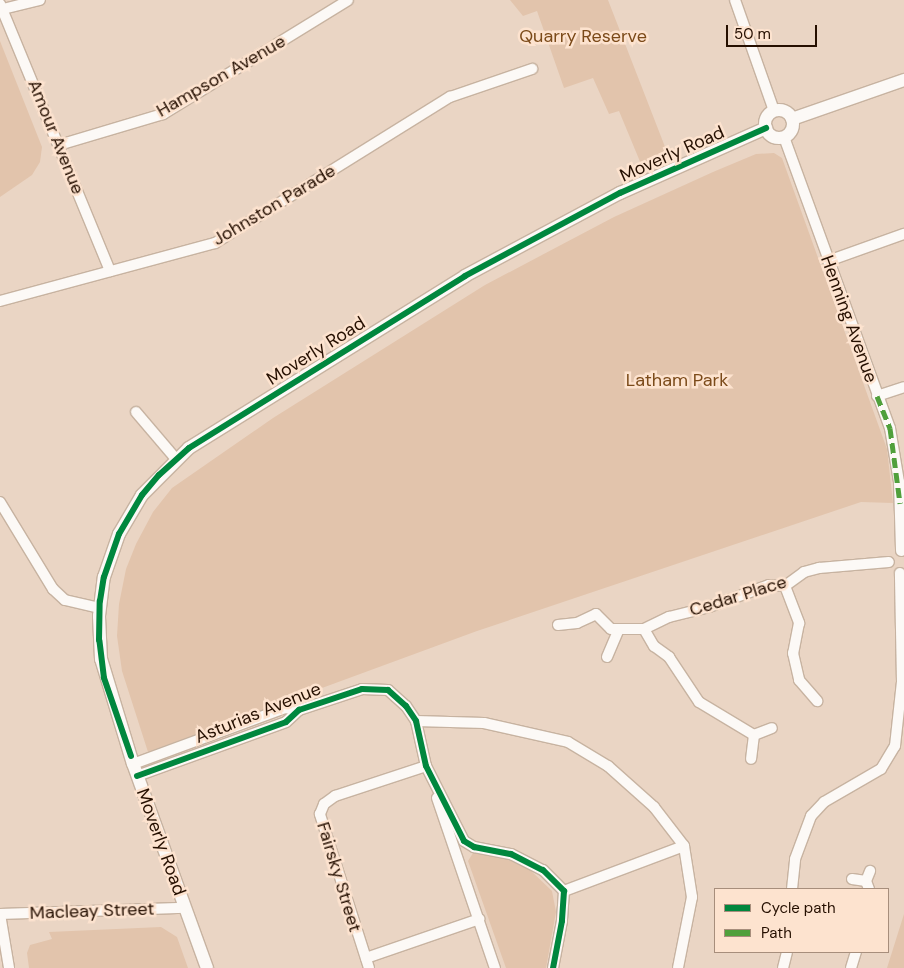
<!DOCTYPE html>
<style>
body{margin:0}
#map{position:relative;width:904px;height:968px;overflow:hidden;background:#ead5c4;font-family:"DM Sans",sans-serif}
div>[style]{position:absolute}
.green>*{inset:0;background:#e2c4ac}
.roads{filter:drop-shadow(1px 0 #c7b3a1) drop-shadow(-1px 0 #c7b3a1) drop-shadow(0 1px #c7b3a1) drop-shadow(0 -1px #c7b3a1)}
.minor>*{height:10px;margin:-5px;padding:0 5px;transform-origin:5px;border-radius:5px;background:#fcf9f6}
.tertiary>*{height:12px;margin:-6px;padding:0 6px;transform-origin:6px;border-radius:6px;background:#fcf9f6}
.tertiary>.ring{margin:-6px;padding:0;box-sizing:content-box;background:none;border:12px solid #fcf9f6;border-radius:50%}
.quiet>*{height:5px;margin-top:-2.5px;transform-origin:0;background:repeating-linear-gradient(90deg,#50a03c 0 10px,transparent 0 15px)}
.cycleway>*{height:6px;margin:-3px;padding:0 3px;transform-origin:3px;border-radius:3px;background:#00873e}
span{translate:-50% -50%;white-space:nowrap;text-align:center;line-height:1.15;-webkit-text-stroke:5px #fde3cf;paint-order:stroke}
.park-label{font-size:18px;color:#7b4a19}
.street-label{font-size:18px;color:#250f00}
.legend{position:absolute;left:714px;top:888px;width:175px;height:65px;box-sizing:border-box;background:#fde3cf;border:1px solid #a78e7c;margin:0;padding:6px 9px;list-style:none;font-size:15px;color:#250f00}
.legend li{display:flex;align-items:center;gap:10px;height:25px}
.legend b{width:25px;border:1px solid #a78e7c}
.scale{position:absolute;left:726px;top:25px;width:91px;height:22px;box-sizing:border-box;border:2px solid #250f00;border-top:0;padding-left:6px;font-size:15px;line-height:18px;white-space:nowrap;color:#250f00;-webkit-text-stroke:4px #fde3cf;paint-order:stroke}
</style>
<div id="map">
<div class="green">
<div style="clip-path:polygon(510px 0,608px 0,667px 152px,641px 164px,619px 111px,609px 114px,593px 78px,564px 88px,537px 11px,523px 16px)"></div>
<div style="clip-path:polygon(0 41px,42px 147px,40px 162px,32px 175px,0 197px)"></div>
<div style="clip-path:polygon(774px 153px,782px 158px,887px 449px,893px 503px,861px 502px,477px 631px,148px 752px,122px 671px,117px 636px,119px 604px,126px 569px,136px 544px,153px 512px,172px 488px,273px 418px,485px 285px,614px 217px,713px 172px,756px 154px)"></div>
<div style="clip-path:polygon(473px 853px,517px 862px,527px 867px,552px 891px,556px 912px,546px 968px,506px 968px,468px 861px)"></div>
<div style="clip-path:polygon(904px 914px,904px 968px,887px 968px)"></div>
<div style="clip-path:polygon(161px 927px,177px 937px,188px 968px,29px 968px,27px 953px,30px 945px,52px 939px,49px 932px)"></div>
</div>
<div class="roads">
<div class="minor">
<div style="left:735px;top:0;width:118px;rotate:70.6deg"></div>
<div style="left:0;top:4px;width:289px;rotate:67.6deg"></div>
<div style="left:3px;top:9px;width:38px;rotate:-14deg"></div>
<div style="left:784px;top:137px;width:310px;rotate:70deg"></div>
<div style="left:890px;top:428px;width:55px;rotate:80.5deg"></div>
<div style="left:899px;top:482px;width:69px;rotate:88.3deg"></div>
<div style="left:59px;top:145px;width:109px;rotate:-16.6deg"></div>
<div style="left:163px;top:114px;width:217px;rotate:-31.6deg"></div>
<div style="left:828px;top:261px;width:81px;rotate:-19.6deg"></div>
<div style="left:0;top:301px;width:223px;rotate:-15.1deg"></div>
<div style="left:215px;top:243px;width:277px;rotate:-31.9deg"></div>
<div style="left:450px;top:97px;width:87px;rotate:-18.9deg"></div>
<div style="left:877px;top:396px;width:28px;rotate:-18deg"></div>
<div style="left:136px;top:412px;width:62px;rotate:49.6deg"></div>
<div style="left:0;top:502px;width:102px;rotate:58.7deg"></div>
<div style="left:53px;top:589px;width:16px;rotate:43deg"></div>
<div style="left:65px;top:600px;width:35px;rotate:13deg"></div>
<div style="left:785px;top:586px;width:40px;rotate:69deg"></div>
<div style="left:799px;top:623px;width:31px;rotate:101deg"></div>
<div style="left:793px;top:653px;width:28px;rotate:77deg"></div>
<div style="left:799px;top:680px;width:28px;rotate:49deg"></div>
<div style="left:558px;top:625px;width:19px;rotate:-6deg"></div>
<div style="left:577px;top:623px;width:21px;rotate:-25deg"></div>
<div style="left:596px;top:614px;width:21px;rotate:45deg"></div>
<div style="left:611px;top:629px;width:33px"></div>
<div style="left:644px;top:629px;width:28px;rotate:-26deg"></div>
<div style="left:669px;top:617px;width:41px;rotate:-14deg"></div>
<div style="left:709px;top:607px;width:64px;rotate:-20.1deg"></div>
<div style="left:769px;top:585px;width:16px;rotate:4deg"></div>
<div style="left:785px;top:586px;width:24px;rotate:-36deg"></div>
<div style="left:804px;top:572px;width:16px;rotate:-15deg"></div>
<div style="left:819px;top:568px;width:70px;rotate:-4.9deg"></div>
<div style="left:644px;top:629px;width:20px;rotate:60deg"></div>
<div style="left:654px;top:646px;width:19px;rotate:36deg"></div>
<div style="left:669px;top:657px;width:54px;rotate:56.3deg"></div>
<div style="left:699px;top:702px;width:64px;rotate:31deg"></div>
<div style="left:754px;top:735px;width:24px;rotate:97deg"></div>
<div style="left:607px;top:657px;width:28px;rotate:-67deg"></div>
<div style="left:416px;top:721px;width:68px;rotate:1.7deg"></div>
<div style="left:484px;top:723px;width:86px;rotate:12.7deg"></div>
<div style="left:568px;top:742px;width:47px;rotate:31deg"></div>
<div style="left:608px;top:766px;width:62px;rotate:41.7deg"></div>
<div style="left:654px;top:807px;width:49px;rotate:52.4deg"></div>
<div style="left:684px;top:846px;width:52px;rotate:81.1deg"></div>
<div style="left:692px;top:897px;width:72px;rotate:101.2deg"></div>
<div style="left:754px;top:735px;width:19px;rotate:-21deg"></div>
<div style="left:133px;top:764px;width:162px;rotate:-20.2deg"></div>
<div style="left:285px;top:708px;width:14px;rotate:8deg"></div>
<div style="left:137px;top:776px;width:158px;rotate:-19.9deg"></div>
<div style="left:286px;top:722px;width:18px;rotate:-43deg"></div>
<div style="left:299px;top:710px;width:66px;rotate:-18.4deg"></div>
<div style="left:362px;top:689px;width:26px;rotate:2deg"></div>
<div style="left:388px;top:690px;width:24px;rotate:42deg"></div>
<div style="left:406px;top:706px;width:18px;rotate:56deg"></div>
<div style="left:416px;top:721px;width:46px;rotate:77.5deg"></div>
<div style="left:426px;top:766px;width:84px;rotate:63.1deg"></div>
<div style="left:464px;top:841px;width:12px;rotate:31deg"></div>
<div style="left:474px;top:847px;width:38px;rotate:11deg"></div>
<div style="left:511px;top:854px;width:36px;rotate:27deg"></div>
<div style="left:543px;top:870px;width:30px;rotate:45deg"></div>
<div style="left:564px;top:891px;width:30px;rotate:94deg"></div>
<div style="left:562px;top:921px;width:48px;rotate:100.8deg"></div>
<div style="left:437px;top:798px;width:180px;rotate:71.2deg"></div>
<div style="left:852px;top:879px;width:14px;rotate:8deg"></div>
<div style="left:792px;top:889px;width:30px;rotate:-84deg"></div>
<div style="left:795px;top:859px;width:46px;rotate:-69.6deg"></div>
<div style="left:811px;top:816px;width:19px;rotate:-47deg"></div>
<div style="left:824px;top:802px;width:66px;rotate:-30.1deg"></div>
<div style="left:881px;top:769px;width:27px;rotate:-59deg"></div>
<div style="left:895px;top:746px;width:64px;rotate:-83.8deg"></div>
<div style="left:902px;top:682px;width:109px;rotate:-91.1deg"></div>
<div style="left:869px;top:889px;width:9px;rotate:-111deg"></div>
<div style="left:866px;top:881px;width:11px;rotate:-68deg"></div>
<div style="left:564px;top:891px;width:128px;rotate:-20.6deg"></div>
<div style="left:0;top:914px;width:185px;rotate:-1.9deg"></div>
<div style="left:0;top:914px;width:55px;rotate:80.5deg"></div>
<div style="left:366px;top:958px;width:120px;rotate:-19deg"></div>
<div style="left:369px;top:968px;width:162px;rotate:-107.7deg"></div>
<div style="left:320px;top:814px;width:11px;rotate:-68deg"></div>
<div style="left:324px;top:804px;width:14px;rotate:-36deg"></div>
<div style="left:335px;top:796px;width:96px;rotate:-18.2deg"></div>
<div style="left:783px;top:968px;width:16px;rotate:-76deg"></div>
<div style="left:851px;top:968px;width:17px;rotate:-73deg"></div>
</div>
<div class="tertiary">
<div class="ring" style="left:765px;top:110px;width:16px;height:16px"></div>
<div style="left:792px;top:119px;width:119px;rotate:-19.2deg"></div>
<div style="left:207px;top:968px;width:217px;rotate:-109.9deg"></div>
<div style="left:133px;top:764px;width:110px;rotate:-106.9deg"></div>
<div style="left:101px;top:659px;width:43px;rotate:-92.7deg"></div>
<div style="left:99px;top:616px;width:39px;rotate:-83deg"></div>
<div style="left:104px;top:577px;width:46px;rotate:-70.8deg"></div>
<div style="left:119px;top:534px;width:45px;rotate:-59.5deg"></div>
<div style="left:142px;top:495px;width:66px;rotate:-45deg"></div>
<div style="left:189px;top:448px;width:325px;rotate:-31.9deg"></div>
<div style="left:465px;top:276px;width:176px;rotate:-28.2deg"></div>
<div style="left:620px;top:193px;width:160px;rotate:-24deg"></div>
</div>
</div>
<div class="quiet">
<div style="left:877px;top:396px;width:35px;rotate:68deg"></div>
<div style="left:890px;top:428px;width:76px;rotate:82.4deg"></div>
</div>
<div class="cycleway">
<div style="left:131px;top:756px;width:83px;rotate:-109.1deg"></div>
<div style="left:104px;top:678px;width:38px;rotate:-97deg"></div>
<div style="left:99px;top:640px;width:39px;rotate:-89deg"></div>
<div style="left:100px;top:601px;width:24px;rotate:-81deg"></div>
<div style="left:104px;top:577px;width:46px;rotate:-70.8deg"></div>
<div style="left:119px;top:534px;width:45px;rotate:-59.5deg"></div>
<div style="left:142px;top:495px;width:26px;rotate:-50deg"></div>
<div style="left:159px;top:475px;width:40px;rotate:-42deg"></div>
<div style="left:189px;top:448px;width:325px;rotate:-31.9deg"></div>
<div style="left:465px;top:276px;width:176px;rotate:-28.2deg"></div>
<div style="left:620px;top:193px;width:160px;rotate:-24deg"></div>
<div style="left:137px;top:776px;width:158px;rotate:-19.9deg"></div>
<div style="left:286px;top:722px;width:18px;rotate:-43deg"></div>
<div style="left:299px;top:710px;width:66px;rotate:-18.4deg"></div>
<div style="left:362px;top:689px;width:26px;rotate:2deg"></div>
<div style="left:388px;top:690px;width:24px;rotate:42deg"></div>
<div style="left:406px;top:706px;width:18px;rotate:56deg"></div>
<div style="left:416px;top:721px;width:46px;rotate:77.5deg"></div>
<div style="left:426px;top:766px;width:84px;rotate:63.1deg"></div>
<div style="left:464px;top:841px;width:12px;rotate:31deg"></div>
<div style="left:474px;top:847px;width:38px;rotate:11deg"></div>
<div style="left:511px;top:854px;width:36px;rotate:27deg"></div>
<div style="left:543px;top:870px;width:30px;rotate:45deg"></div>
<div style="left:564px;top:891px;width:30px;rotate:94deg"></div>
<div style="left:562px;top:921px;width:48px;rotate:100.8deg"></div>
</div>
<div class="park-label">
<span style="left:583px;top:36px">Quarry Reserve</span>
<span style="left:677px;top:380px">Latham Park</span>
</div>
<div class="street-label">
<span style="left:221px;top:76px;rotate:-30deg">Hampson Avenue</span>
<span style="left:56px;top:137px;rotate:68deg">Amour Avenue</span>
<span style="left:672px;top:154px;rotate:-24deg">Moverly Road</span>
<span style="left:274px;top:205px;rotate:-31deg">Johnston Parade</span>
<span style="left:849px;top:319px;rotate:70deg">Henning Avenue</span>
<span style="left:316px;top:351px;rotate:-32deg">Moverly Road</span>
<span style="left:738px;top:596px;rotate:-17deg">Cedar Place</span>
<span style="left:258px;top:713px;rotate:-22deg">Asturias Avenue</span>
<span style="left:161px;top:842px;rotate:70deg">Moverly Road</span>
<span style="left:339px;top:877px;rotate:73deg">Fairsky Street</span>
<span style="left:92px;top:911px;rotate:-2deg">Macleay Street</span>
</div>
<ul class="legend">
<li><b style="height:6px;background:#00873e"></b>Cycle path</li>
<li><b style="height:6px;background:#50a03c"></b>Path</li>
</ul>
<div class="scale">50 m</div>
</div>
